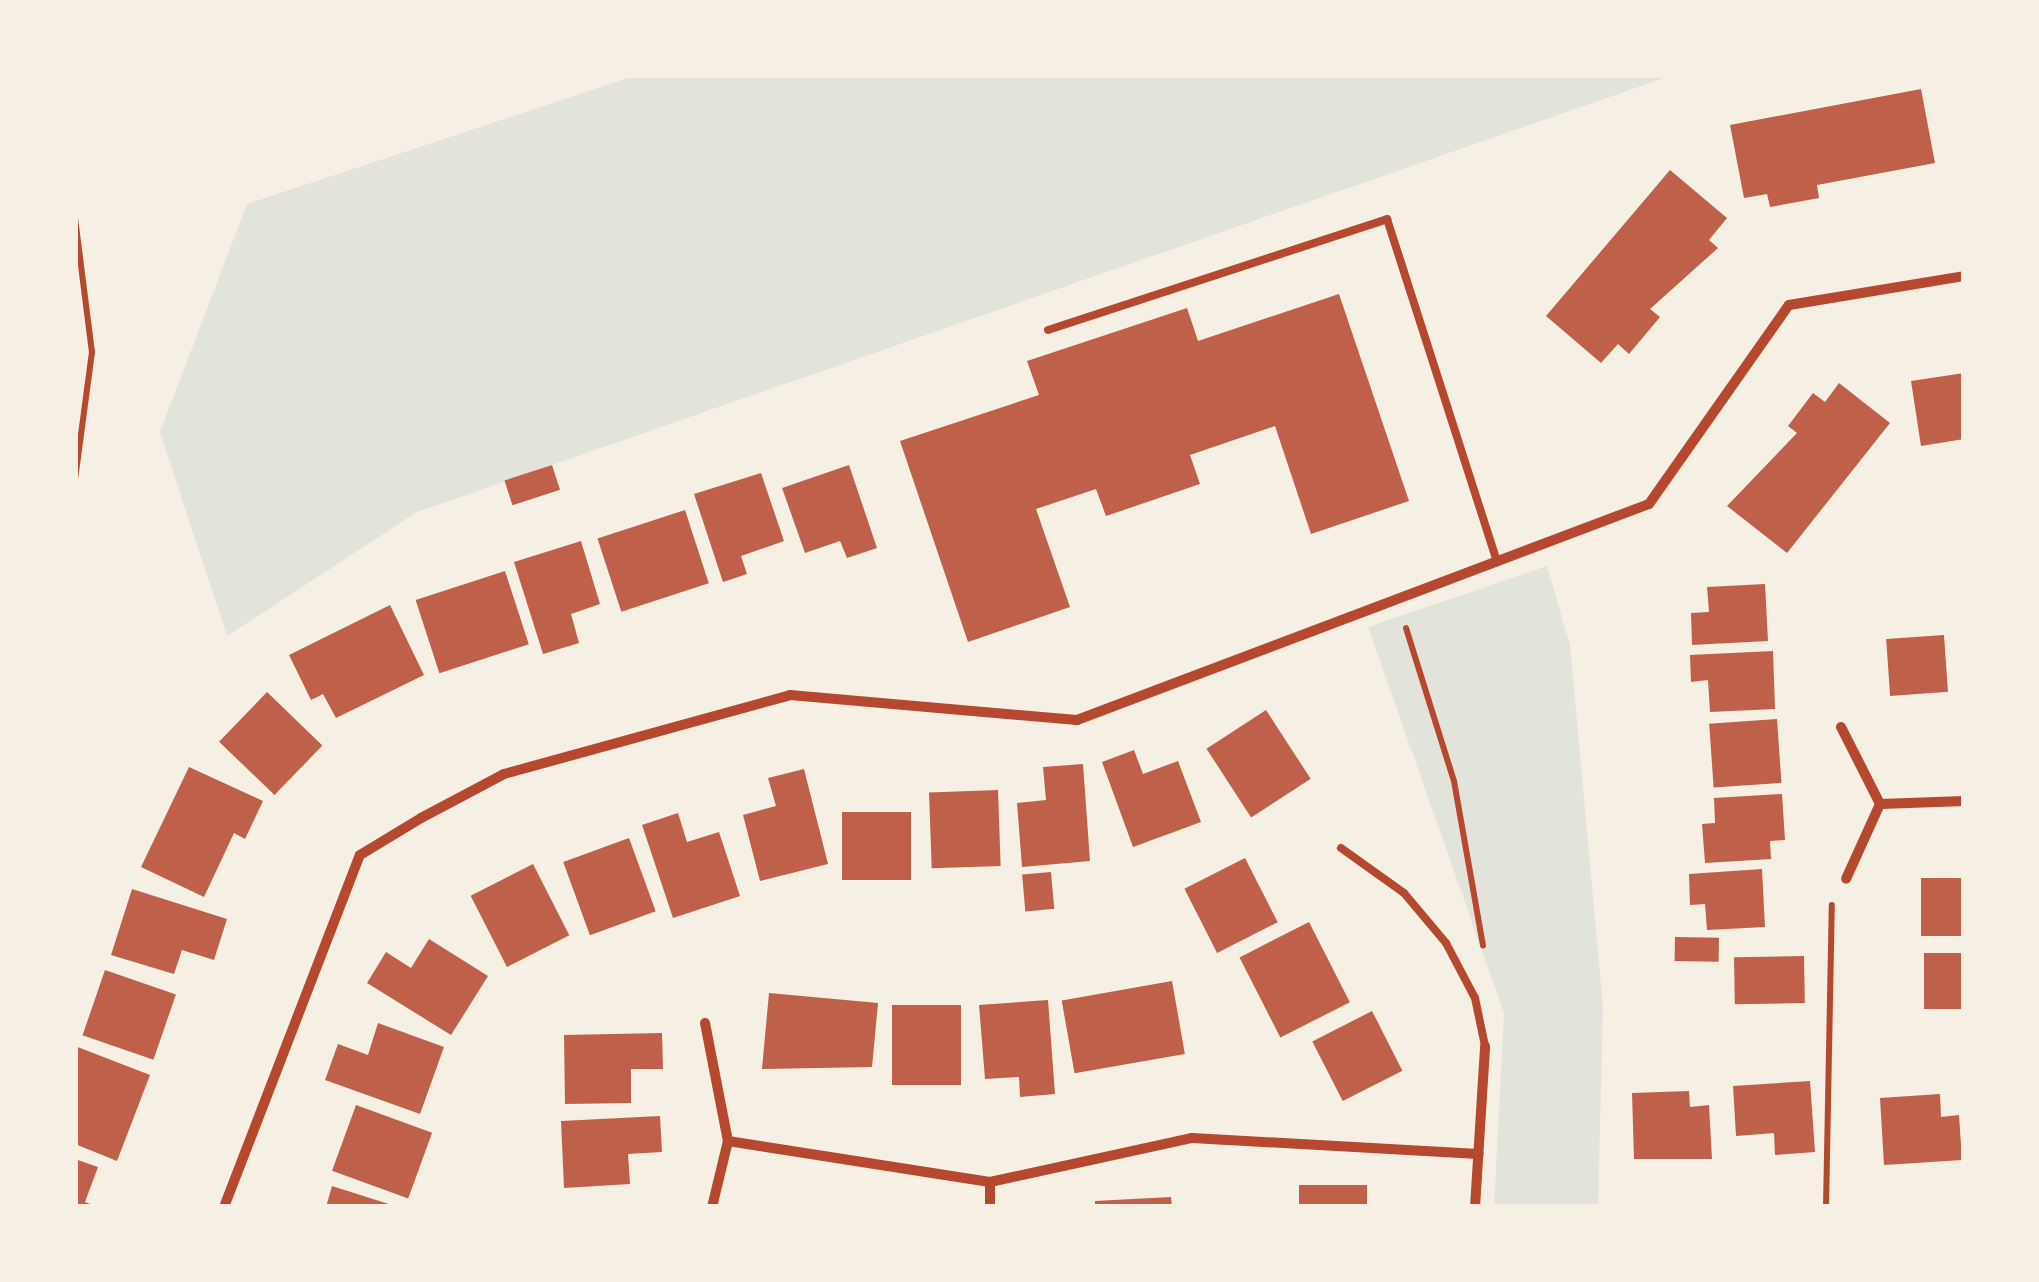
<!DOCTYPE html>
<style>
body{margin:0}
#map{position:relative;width:2039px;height:1282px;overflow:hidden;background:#f6efe4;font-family:Arial,sans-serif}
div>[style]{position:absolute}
.green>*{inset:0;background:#e2e4dc}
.building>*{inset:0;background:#bf614a;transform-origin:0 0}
.path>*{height:6px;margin:-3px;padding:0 3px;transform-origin:3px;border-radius:3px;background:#b5482f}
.service>*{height:8px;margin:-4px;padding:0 4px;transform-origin:4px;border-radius:4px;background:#b5482f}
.minor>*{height:10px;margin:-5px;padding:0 5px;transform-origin:5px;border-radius:5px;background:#b5482f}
span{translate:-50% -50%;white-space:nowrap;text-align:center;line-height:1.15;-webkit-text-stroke:10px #f6efe4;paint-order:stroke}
.frame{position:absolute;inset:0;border:78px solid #f6efe4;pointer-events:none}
</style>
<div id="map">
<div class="green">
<div style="clip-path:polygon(637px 75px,1673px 75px,417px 512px,227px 636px,160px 432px,247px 204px)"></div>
<div style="clip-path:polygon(1547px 566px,1570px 645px,1603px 1007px,1598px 1207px,1494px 1207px,1504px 1013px,1368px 627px)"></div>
</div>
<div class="building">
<div style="clip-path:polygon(1921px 89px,1935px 163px,1817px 185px,1819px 198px,1770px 207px,1767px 194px,1744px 198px,1730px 125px)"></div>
<div style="clip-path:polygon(1670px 170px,1727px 218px,1709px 240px,1718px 248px,1650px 309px,1660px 317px,1629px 354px,1618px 344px,1601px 363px,1546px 316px)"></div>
<div style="clip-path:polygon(1339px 294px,1409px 501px,1311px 534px,1275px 426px,1190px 455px,1200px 484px,1106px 516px,1096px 489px,1036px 509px,1070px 607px,968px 642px,900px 441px,1039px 395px,1027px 361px,1187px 308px,1198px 341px)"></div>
<div style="clip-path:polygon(1964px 373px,1964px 439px,1921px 446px,1911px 381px)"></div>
<div style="clip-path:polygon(1839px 383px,1890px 423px,1787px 553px,1727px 506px,1797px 433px,1788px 426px,1813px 393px,1825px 402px)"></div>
<div style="left:552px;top:465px;width:26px;height:50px;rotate:72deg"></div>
<div style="clip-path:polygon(849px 465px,877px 548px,847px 558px,840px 541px,805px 553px,782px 488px)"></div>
<div style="clip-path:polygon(761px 473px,784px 541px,741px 556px,747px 574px,723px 582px,694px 494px)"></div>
<div style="left:685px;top:510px;width:77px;height:92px;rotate:72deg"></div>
<div style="clip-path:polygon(581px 541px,600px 604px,571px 614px,579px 643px,543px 654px,514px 562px)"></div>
<div style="left:505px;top:571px;width:77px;height:94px;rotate:72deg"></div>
<div style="clip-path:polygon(1765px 584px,1768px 641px,1692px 645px,1691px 613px,1709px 612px,1707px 587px)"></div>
<div style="clip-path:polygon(390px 605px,424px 675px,336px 718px,323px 694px,311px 700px,289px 655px)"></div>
<div style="left:1944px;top:635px;width:57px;height:58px;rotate:86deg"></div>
<div style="clip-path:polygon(1773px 651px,1775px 709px,1710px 712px,1708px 680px,1691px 682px,1690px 655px)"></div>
<div style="left:267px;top:692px;width:77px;height:69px;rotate:44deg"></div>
<div style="left:1266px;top:710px;width:82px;height:71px;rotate:57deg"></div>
<div style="left:1777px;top:719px;width:64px;height:68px;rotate:86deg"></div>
<div style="clip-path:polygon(1134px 750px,1143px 774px,1178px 761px,1201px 822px,1133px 847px,1102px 762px)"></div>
<div style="clip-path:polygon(1083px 764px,1090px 861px,1022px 867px,1017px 803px,1046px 800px,1043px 767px)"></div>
<div style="clip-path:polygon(189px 767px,263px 801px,245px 839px,234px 833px,204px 897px,141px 867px)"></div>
<div style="clip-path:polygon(804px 769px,828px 864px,760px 881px,743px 815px,776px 806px,768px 778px)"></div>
<div style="left:998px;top:790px;width:76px;height:69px;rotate:88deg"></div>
<div style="clip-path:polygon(1782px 794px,1785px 840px,1770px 841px,1771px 859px,1705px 863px,1702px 824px,1715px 823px,1714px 798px)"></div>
<div style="left:911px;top:812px;width:68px;height:69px;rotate:90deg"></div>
<div style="clip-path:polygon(678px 813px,687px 842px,719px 832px,740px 896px,673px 918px,642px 825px)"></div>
<div style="left:629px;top:838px;width:78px;height:70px;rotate:70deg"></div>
<div style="left:1245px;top:858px;width:72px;height:68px;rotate:63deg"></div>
<div style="left:533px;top:864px;width:80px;height:70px;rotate:63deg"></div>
<div style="clip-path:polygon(1762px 869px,1765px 927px,1707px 930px,1705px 904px,1690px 905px,1689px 874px)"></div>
<div style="left:1051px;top:872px;width:37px;height:29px;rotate:85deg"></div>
<div style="left:1921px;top:878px;width:43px;height:58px"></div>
<div style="clip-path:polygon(132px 889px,227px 919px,214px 960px,182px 950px,174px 974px,111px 955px)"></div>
<div style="left:1309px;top:922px;width:90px;height:78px;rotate:63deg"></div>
<div style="left:1675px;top:937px;width:44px;height:24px;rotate:1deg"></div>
<div style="clip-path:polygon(429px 939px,488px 976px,451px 1035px,367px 983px,386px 952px,411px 968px)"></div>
<div style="left:1964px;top:953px;width:56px;height:40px;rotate:90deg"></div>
<div style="left:1804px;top:956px;width:47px;height:70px;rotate:89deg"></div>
<div style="left:105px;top:970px;width:75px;height:69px;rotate:19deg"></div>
<div style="left:1172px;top:981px;width:74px;height:112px;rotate:80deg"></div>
<div style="clip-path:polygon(769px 993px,878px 1003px,872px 1067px,762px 1069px)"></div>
<div style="clip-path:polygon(1048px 1000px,1055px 1094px,1020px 1097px,1019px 1077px,985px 1079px,979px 1005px)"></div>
<div style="left:892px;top:1005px;width:69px;height:80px"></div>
<div style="left:1372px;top:1011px;width:67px;height:67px;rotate:63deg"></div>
<div style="clip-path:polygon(378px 1023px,444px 1047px,420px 1114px,325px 1080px,338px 1044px,368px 1055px)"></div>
<div style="clip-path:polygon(662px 1033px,663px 1069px,631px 1069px,631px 1103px,565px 1104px,564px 1035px)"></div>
<div style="clip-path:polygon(75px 1046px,150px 1075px,117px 1161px,75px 1144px)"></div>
<div style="clip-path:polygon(1810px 1081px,1815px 1152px,1775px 1155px,1774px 1133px,1736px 1136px,1733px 1086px)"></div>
<div style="clip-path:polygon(1689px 1091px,1690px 1107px,1709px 1105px,1712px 1159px,1634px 1159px,1632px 1093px)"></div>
<div style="clip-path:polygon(1940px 1094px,1941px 1117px,1959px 1115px,1962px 1160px,1884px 1165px,1880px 1098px)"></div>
<div style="left:356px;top:1105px;width:81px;height:70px;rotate:20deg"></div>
<div style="clip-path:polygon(660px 1116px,662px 1152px,628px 1154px,630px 1184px,564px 1188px,561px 1121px)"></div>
<div style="clip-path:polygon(75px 1159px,98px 1167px,85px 1202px,98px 1207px,75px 1207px)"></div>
<div style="left:1299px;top:1185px;width:68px;height:22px"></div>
<div style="clip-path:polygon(332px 1186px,395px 1206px,395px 1207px,326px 1207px)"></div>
<div style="clip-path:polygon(1171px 1197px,1172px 1207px,1095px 1207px,1095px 1201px)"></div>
</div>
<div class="path">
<div style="left:75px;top:77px;width:2px;rotate:-63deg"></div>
<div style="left:75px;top:218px;width:135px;rotate:82.8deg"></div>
<div style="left:92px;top:352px;width:128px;rotate:97.6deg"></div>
<div style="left:1406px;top:628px;width:160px;rotate:72.6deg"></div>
<div style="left:1454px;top:781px;width:167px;rotate:80deg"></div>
<div style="left:1826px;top:1207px;width:302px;rotate:-88.9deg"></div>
</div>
<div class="service">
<div style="left:1048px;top:330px;width:357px;rotate:-18.1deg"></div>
<div style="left:1387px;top:219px;width:360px;rotate:72.2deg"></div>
<div style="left:1341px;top:848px;width:77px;rotate:35.5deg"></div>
<div style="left:1404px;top:893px;width:65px;rotate:50deg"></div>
<div style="left:1446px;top:943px;width:62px;rotate:62.2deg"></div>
<div style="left:1475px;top:998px;width:49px;rotate:78.2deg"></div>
</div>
<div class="minor">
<div style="left:1841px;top:727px;width:86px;rotate:63.1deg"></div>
<div style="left:1880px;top:804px;width:82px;rotate:114.4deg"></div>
<div style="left:1880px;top:804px;width:84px;rotate:-2deg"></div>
<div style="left:705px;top:1023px;width:120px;rotate:79deg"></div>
<div style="left:728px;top:1141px;width:68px;rotate:103.6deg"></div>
<div style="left:728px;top:1141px;width:265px;rotate:8.9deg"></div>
<div style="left:990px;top:1182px;width:207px;rotate:-12.3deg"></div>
<div style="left:1192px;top:1138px;width:287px;rotate:3.2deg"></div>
<div style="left:224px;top:1207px;width:377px;rotate:-68.9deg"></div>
<div style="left:360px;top:855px;width:71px;rotate:-31.2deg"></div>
<div style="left:421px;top:818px;width:94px;rotate:-27.9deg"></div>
<div style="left:504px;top:774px;width:297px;rotate:-15.4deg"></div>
<div style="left:790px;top:695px;width:288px;rotate:5deg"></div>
<div style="left:1077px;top:720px;width:611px;rotate:-20.69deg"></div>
<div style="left:1649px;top:504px;width:243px;rotate:-54.9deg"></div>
<div style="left:1789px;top:305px;width:177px;rotate:-9.4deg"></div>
<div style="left:990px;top:1207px;width:25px;rotate:-90deg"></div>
<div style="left:1475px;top:1207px;width:161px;rotate:-86.4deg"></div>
</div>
<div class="frame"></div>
</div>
